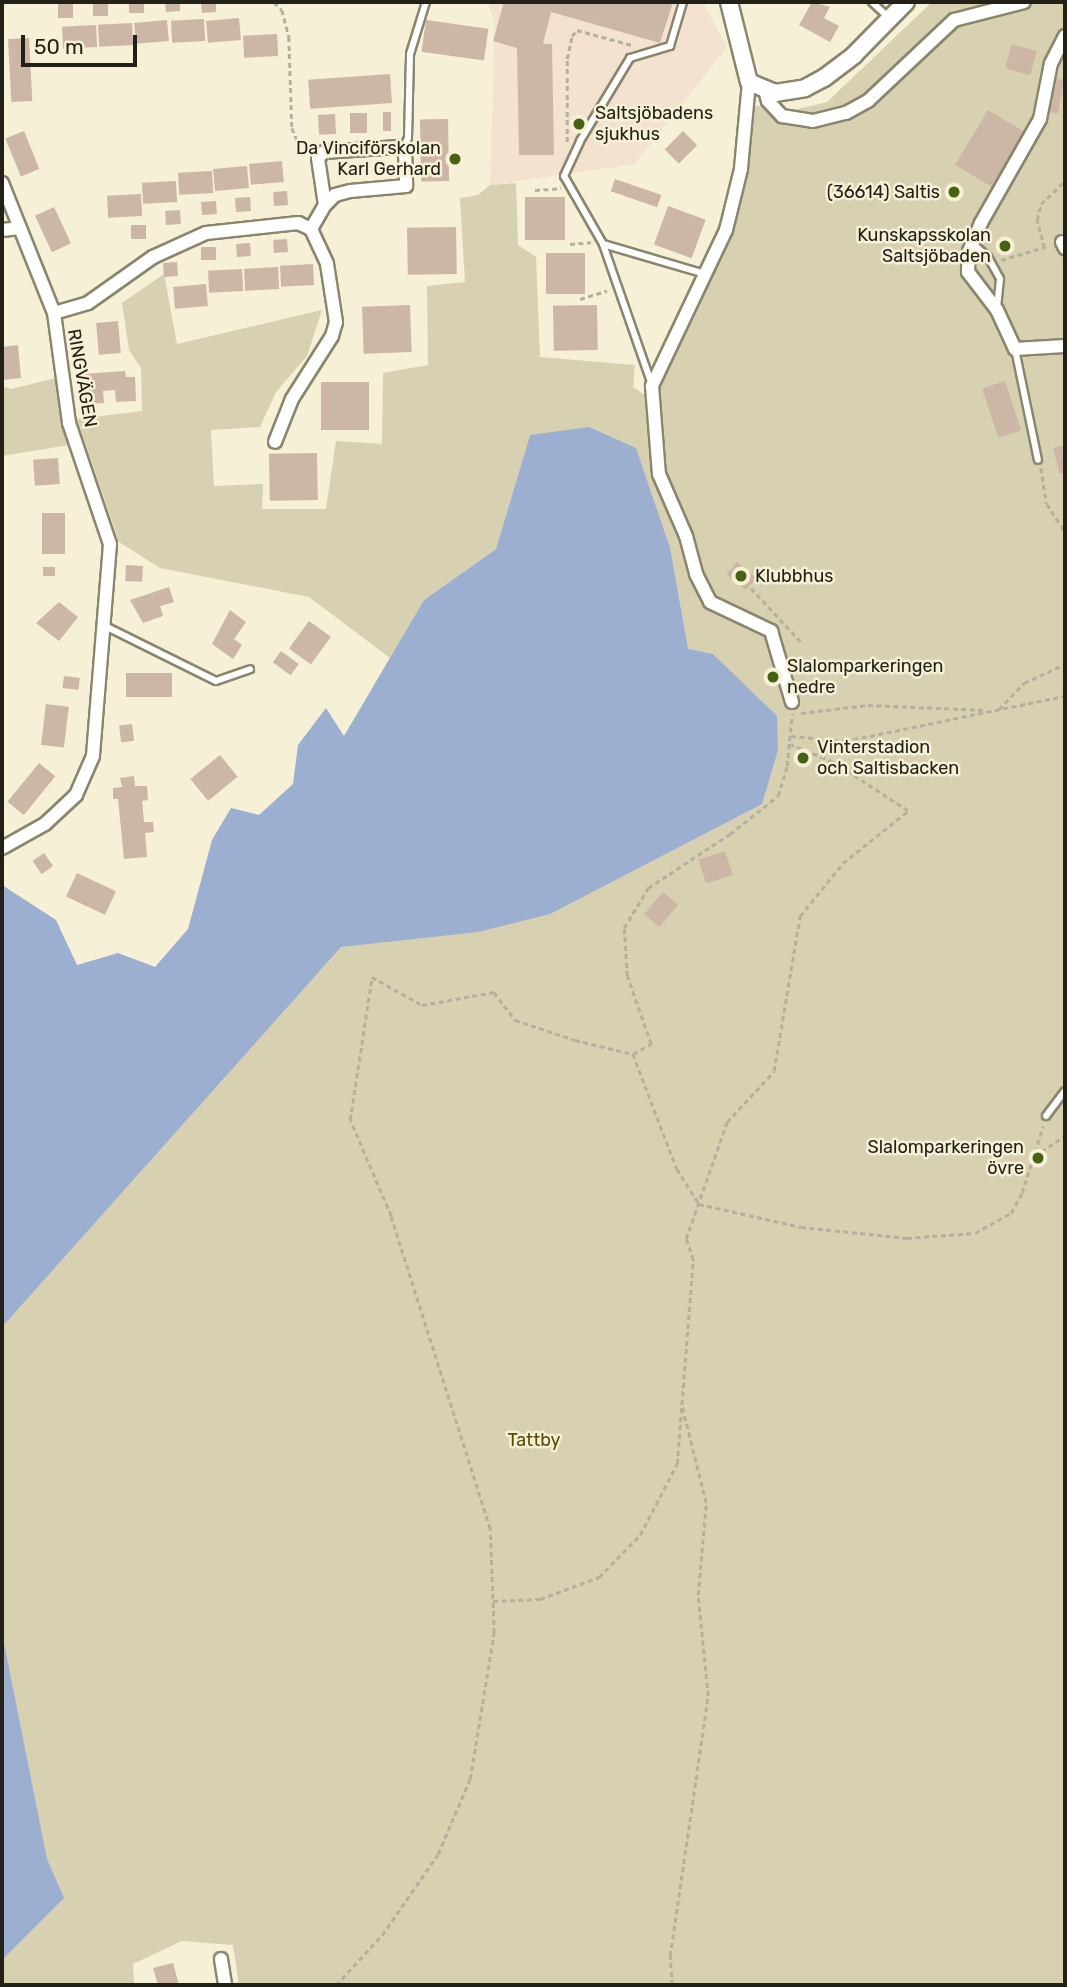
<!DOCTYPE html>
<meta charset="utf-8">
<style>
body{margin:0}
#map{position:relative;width:1067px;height:1987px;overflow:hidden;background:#f5f0d6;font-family:Rubik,sans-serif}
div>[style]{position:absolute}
.medical>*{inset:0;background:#f3e2d0}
.green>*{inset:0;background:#d7d1b2}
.water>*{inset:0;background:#9cafd0}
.building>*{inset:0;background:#ccb6a6;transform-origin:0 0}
.path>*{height:2.5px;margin-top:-1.25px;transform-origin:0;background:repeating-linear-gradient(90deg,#b4b09b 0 5px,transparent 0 8.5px)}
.roads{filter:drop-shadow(2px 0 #8a856d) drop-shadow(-2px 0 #8a856d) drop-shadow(0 2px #8a856d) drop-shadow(0 -2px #8a856d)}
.service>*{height:6px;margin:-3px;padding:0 3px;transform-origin:3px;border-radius:3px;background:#fff}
.minor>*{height:12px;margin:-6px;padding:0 6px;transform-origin:6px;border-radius:6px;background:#fff}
.tertiary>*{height:16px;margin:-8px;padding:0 8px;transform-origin:8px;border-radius:8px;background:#fff}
.dots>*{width:19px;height:19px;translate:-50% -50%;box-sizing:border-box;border:4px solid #f5f0d6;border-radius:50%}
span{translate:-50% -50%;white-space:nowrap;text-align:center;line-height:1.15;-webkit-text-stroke:5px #f5f0d6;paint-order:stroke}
.poi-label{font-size:18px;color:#222017}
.left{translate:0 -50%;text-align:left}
.right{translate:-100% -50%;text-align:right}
.street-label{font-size:18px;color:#222017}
.park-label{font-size:18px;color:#574a05}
.frame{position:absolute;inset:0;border:4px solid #222017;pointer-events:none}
.scale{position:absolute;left:21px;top:35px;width:116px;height:32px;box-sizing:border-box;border:4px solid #222017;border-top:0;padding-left:9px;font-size:21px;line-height:24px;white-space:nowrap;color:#222017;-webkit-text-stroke:5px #f5f0d6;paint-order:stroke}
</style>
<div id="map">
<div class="medical">
<div style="clip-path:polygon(487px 2px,703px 2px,727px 47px,635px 164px,490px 185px,495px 21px)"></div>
</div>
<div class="green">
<div style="clip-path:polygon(932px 2px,1065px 2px,1065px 1985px,239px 1985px,233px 1945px,182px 1941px,133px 1964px,134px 1985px,2px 1985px,2px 1122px,486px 786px,530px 435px,496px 549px,424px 600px,390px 658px,309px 597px,160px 568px,119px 542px,77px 419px,142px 411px,141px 368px,129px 350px,122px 303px,164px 274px,177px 344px,322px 310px,307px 356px,276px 392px,260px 427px,211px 430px,214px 486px,263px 484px,262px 509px,326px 509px,336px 441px,382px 444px,383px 373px,428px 365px,427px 286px,465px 282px,460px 198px,478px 195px,490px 185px,516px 183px,518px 245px,536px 257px,540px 357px,635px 365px,633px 387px,654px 401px,713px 270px,752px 105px,794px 110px,827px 102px)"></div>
<div style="clip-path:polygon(56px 378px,69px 445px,2px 456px,2px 386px,11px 389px)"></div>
</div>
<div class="water">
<div style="clip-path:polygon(589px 427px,636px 448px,670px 548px,688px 649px,713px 654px,777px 716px,778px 750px,762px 804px,550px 914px,478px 932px,341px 947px,2px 1327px,2px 885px,56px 920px,77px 965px,118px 953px,155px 967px,188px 929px,212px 840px,231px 808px,259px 815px,293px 784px,298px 745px,326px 708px,344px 736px,424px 600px,496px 549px,530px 435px)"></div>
<div style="clip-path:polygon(2px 1633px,47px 1859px,64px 1898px,2px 1960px)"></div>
</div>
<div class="building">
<div style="left:93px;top:2px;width:15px;height:14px"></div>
<div style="left:129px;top:2px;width:15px;height:11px"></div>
<div style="clip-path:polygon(165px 2px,180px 2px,180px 11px,166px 12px)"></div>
<div style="clip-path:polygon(201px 2px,216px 2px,216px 12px,202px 13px)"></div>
<div style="clip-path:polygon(504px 2px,673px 2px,660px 43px,551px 12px,543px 44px,552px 44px,554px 155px,519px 155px,517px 48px,493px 41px)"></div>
<div style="clip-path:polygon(812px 2px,830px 7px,824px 18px,839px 26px,830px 42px,799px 25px)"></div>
<div style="left:73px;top:4px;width:14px;height:15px;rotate:90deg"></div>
<div style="left:239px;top:18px;width:22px;height:33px;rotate:85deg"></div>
<div style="left:204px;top:19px;width:22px;height:33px;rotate:87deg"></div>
<div style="left:167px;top:20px;width:21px;height:33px;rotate:85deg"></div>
<div style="left:426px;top:20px;width:63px;height:32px;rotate:8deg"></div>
<div style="left:132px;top:23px;width:22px;height:34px;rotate:87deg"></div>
<div style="left:96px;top:25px;width:22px;height:34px;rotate:87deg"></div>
<div style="left:277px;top:34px;width:22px;height:34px;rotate:87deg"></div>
<div style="left:29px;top:38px;width:63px;height:21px;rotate:87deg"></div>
<div style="left:1012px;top:44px;width:26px;height:25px;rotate:16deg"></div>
<div style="left:390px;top:74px;width:29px;height:82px;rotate:86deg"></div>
<div style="left:1053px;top:78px;width:11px;height:34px;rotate:10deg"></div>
<div style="left:988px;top:110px;width:43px;height:64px;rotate:31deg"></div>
<div style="left:383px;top:112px;width:8px;height:19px"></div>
<div style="left:350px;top:113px;width:17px;height:20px"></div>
<div style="left:335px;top:114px;width:20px;height:17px;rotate:87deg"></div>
<div style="left:448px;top:119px;width:62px;height:28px;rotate:89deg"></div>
<div style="left:24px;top:131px;width:41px;height:20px;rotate:68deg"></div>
<div style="left:683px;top:131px;width:20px;height:26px;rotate:45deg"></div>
<div style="left:282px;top:161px;width:21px;height:33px;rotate:85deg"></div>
<div style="left:247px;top:166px;width:22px;height:34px;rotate:85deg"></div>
<div style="left:212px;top:171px;width:22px;height:34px;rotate:87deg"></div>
<div style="left:615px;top:179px;width:49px;height:13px;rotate:19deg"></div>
<div style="left:176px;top:181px;width:21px;height:34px;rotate:87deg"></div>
<div style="left:287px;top:191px;width:14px;height:14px;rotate:86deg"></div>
<div style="left:141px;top:194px;width:22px;height:34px;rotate:87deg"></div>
<div style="left:250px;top:197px;width:14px;height:15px;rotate:86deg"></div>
<div style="left:525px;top:197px;width:40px;height:43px"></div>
<div style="left:216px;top:201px;width:13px;height:15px;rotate:86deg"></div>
<div style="left:668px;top:206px;width:40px;height:41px;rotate:20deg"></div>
<div style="left:54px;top:207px;width:40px;height:21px;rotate:65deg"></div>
<div style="left:180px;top:210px;width:14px;height:15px;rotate:86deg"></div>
<div style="left:146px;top:225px;width:14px;height:15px;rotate:90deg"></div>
<div style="left:456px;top:227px;width:47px;height:49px;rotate:89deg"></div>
<div style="left:287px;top:239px;width:13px;height:14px;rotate:86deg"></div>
<div style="left:250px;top:243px;width:13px;height:14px;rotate:86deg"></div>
<div style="left:216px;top:247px;width:13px;height:15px;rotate:90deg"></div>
<div style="left:546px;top:253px;width:39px;height:41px"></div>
<div style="left:177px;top:262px;width:14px;height:14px;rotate:86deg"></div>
<div style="left:313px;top:264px;width:21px;height:33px;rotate:87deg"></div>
<div style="left:278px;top:267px;width:22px;height:34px;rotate:87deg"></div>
<div style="left:242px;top:269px;width:22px;height:34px;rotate:87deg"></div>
<div style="left:206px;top:284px;width:22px;height:33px;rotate:85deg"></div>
<div style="left:410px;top:305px;width:47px;height:48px;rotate:88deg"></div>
<div style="left:597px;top:305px;width:45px;height:44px;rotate:89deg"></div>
<div style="left:118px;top:321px;width:32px;height:22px;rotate:85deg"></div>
<div style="clip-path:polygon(18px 345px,21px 378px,2px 380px,2px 347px)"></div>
<div style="clip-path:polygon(125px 371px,126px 377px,135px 377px,136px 401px,116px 402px,115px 390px,103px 391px,104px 403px,84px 404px,83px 374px)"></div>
<div style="left:1005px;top:381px;width:52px;height:24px;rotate:72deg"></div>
<div style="left:321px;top:382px;width:48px;height:48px"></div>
<div style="clip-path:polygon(1065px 445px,1065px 472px,1060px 474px,1053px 448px)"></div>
<div style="left:317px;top:453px;width:47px;height:48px;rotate:89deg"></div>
<div style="left:58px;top:458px;width:26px;height:25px;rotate:86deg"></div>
<div style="left:42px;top:513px;width:23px;height:41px"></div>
<div style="left:737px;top:562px;width:25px;height:16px;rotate:40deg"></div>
<div style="left:126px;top:565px;width:17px;height:16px;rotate:3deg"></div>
<div style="left:55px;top:567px;width:9px;height:12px;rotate:90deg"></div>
<div style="clip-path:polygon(169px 587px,174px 602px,160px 606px,163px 616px,143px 623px,130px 600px)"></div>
<div style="clip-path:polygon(59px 602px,78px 617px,59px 641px,36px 623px)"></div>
<div style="clip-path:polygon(230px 610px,246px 622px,234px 639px,242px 645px,233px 659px,212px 644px)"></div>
<div style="left:309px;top:621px;width:27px;height:34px;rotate:36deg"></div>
<div style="left:281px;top:651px;width:22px;height:14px;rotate:36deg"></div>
<div style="left:126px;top:673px;width:46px;height:24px"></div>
<div style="left:64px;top:676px;width:16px;height:12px;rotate:7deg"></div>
<div style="left:46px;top:704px;width:23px;height:41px;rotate:7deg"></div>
<div style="left:132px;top:724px;width:17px;height:13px;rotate:83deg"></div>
<div style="left:220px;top:755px;width:28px;height:38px;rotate:51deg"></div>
<div style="left:39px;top:763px;width:21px;height:50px;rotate:39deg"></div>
<div style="clip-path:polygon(134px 776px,135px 786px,147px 786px,148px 800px,142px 801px,144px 822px,153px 822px,154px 832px,145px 833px,147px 857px,124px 859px,118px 799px,113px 799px,113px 788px,122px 787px,120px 778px)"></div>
<div style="left:725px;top:851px;width:25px;height:28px;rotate:72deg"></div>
<div style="left:44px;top:853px;width:16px;height:14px;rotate:55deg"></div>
<div style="left:77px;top:873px;width:43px;height:26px;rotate:25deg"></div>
<div style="left:663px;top:892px;width:20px;height:29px;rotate:41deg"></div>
<div style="clip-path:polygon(173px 1963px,179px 1985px,158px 1985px,153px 1968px)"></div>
</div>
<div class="path">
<div style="left:274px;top:2px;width:11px;rotate:45deg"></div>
<div style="left:282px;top:10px;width:28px;rotate:75deg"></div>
<div style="left:289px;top:37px;width:91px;rotate:88.1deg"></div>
<div style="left:292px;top:128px;width:13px;rotate:67deg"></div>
<div style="left:297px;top:140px;width:16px;rotate:27deg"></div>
<div style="left:567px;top:142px;width:83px;rotate:-90deg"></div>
<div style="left:567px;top:59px;width:24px;rotate:-78deg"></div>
<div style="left:572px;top:36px;width:8px;rotate:-50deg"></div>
<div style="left:577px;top:30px;width:57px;rotate:15.3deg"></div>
<div style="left:535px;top:190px;width:26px;rotate:-4deg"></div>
<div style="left:570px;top:244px;width:21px;rotate:-5deg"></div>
<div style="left:1044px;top:248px;width:29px;rotate:-104deg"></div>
<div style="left:1037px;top:220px;width:16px;rotate:-76deg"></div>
<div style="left:1041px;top:204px;width:33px;rotate:-44deg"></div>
<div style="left:1001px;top:260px;width:46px;rotate:-16.5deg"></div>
<div style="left:580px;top:299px;width:28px;rotate:-17deg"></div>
<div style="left:1041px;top:468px;width:36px;rotate:81deg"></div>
<div style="left:1047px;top:504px;width:33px;rotate:57deg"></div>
<div style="left:751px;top:588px;width:76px;rotate:47.1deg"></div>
<div style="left:999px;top:709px;width:36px;rotate:-46deg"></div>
<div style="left:1024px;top:683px;width:45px;rotate:-24.9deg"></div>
<div style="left:801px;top:713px;width:67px;rotate:-6.8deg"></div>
<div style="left:868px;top:705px;width:117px;rotate:2.4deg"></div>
<div style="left:791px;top:736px;width:54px;rotate:5.3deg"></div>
<div style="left:845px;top:741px;width:225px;rotate:-11.6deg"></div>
<div style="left:633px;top:1054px;width:123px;rotate:69.1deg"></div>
<div style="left:677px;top:1169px;width:41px;rotate:57.8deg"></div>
<div style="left:699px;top:1204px;width:105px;rotate:12.7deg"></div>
<div style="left:801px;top:1227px;width:107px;rotate:5.9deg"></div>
<div style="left:907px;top:1238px;width:68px;rotate:-4.2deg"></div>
<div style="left:975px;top:1233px;width:41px;rotate:-29.1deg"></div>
<div style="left:1011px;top:1213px;width:23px;rotate:-61deg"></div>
<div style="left:1022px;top:1193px;width:70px;rotate:-72.6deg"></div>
<div style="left:1034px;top:1156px;width:37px;rotate:-33deg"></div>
<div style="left:493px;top:1601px;width:47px;rotate:-2.4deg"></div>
<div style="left:540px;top:1599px;width:63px;rotate:-20.4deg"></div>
<div style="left:599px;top:1577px;width:59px;rotate:-45.7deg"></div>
<div style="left:640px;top:1535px;width:80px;rotate:-62.5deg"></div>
<div style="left:677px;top:1464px;width:205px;rotate:-85.5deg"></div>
<div style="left:693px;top:1260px;width:22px;rotate:-108deg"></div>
<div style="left:686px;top:1239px;width:124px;rotate:-70.7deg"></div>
<div style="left:727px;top:1122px;width:69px;rotate:-47.3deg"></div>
<div style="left:774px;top:1071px;width:157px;rotate:-80.5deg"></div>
<div style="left:800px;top:916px;width:68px;rotate:-50.9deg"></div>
<div style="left:843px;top:863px;width:83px;rotate:-38.7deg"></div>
<div style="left:908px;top:811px;width:90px;rotate:-146.8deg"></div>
<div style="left:833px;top:762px;width:45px;rotate:-158deg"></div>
<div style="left:336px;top:1985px;width:68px;rotate:-47.4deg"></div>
<div style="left:382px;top:1935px;width:98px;rotate:-55.3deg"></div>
<div style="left:438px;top:1854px;width:82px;rotate:-66.9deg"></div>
<div style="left:470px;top:1779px;width:148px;rotate:-80.7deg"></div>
<div style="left:494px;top:1633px;width:104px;rotate:-92.2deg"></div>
<div style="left:490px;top:1529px;width:328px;rotate:-107.6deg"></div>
<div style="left:391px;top:1216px;width:104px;rotate:-113.1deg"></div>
<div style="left:350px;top:1120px;width:145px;rotate:-81.3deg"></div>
<div style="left:372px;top:977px;width:57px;rotate:29.2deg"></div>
<div style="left:422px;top:1005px;width:73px;rotate:-10.2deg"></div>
<div style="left:494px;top:992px;width:35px;rotate:53deg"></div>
<div style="left:515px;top:1020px;width:63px;rotate:18.4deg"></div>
<div style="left:575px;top:1040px;width:60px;rotate:13.6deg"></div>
<div style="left:633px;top:1054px;width:21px;rotate:-29deg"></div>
<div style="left:651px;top:1044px;width:72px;rotate:-109.4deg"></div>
<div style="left:627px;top:976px;width:48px;rotate:-93.6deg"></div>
<div style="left:624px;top:928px;width:47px;rotate:-59deg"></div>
<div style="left:648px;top:888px;width:98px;rotate:-33.4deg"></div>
<div style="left:730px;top:834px;width:61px;rotate:-38.4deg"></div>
<div style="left:778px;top:796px;width:31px;rotate:-73deg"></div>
<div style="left:787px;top:766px;width:52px;rotate:-84.5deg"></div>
<div style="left:672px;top:1985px;width:29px;rotate:-94deg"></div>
<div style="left:670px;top:1956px;width:263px;rotate:-81.7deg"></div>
<div style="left:708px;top:1696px;width:101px;rotate:-95.7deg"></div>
<div style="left:698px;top:1595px;width:92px;rotate:-85deg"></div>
<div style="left:706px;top:1503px;width:99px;rotate:-104deg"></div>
</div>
<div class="roads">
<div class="service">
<div style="left:872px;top:2px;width:23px;rotate:43deg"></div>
<div style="left:403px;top:149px;width:12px;rotate:-66deg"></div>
<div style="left:408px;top:138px;width:84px;rotate:-88.6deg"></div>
<div style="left:410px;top:54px;width:54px;rotate:-72.9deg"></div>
<div style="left:972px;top:243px;width:21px;rotate:41deg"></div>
<div style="left:988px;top:257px;width:25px;rotate:61deg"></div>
<div style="left:1000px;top:279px;width:29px;rotate:96deg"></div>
<div style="left:603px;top:244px;width:78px;rotate:-119.8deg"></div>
<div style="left:564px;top:176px;width:38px;rotate:-65deg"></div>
<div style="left:580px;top:141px;width:97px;rotate:-58.9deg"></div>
<div style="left:630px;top:58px;width:42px;rotate:-16.7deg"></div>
<div style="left:670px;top:46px;width:46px;rotate:-73.5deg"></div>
<div style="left:1015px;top:349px;width:113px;rotate:78.3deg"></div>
<div style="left:652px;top:385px;width:149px;rotate:-109.2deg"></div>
<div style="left:603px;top:244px;width:106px;rotate:16.4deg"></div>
<div style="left:103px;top:625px;width:126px;rotate:26.4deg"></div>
<div style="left:216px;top:681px;width:36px;rotate:-19deg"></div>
<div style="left:1046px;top:1116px;width:31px;rotate:-53deg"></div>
</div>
<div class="minor">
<div style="left:1065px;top:36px;width:30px;rotate:117deg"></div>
<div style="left:1051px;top:63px;width:57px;rotate:101.1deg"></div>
<div style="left:1040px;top:119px;width:120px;rotate:119.6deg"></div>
<div style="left:981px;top:223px;width:30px;rotate:113deg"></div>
<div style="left:969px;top:251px;width:21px;rotate:93deg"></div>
<div style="left:968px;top:272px;width:48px;rotate:52.7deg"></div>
<div style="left:997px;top:310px;width:43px;rotate:65.2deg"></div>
<div style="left:1015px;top:349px;width:50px;rotate:-3.4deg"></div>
<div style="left:749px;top:82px;width:87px;rotate:95.3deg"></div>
<div style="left:741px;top:169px;width:63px;rotate:103.8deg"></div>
<div style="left:726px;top:230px;width:173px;rotate:115.4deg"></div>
<div style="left:652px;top:386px;width:88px;rotate:85.5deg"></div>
<div style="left:659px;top:474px;width:68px;rotate:66.5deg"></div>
<div style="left:686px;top:536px;width:39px;rotate:75deg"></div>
<div style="left:696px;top:574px;width:31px;rotate:63deg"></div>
<div style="left:710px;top:602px;width:68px;rotate:25.4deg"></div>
<div style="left:771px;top:631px;width:74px;rotate:73.5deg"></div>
<div style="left:765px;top:90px;width:11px;rotate:75deg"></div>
<div style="left:768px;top:101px;width:21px;rotate:47deg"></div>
<div style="left:782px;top:116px;width:31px;rotate:9deg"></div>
<div style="left:813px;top:121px;width:34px;rotate:-14deg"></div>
<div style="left:846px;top:113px;width:26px;rotate:-29deg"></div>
<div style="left:869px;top:100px;width:117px;rotate:-43.3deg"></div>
<div style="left:954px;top:20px;width:72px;rotate:-14.4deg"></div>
<div style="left:2px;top:183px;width:140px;rotate:68.2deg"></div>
<div style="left:54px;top:313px;width:111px;rotate:82.2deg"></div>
<div style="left:69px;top:423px;width:128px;rotate:71.3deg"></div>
<div style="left:110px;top:544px;width:213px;rotate:94.6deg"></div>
<div style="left:93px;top:756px;width:43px;rotate:113.6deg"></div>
<div style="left:76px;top:795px;width:42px;rotate:136.9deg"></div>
<div style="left:45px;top:824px;width:49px;rotate:150.8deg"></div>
<div style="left:311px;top:229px;width:28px;rotate:-60deg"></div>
<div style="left:325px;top:205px;width:48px;rotate:-98.5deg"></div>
<div style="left:318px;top:158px;width:8px;rotate:-45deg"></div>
<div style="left:324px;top:152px;width:75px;rotate:-3.8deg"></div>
<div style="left:399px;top:147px;width:7px;rotate:34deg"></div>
<div style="left:405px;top:151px;width:35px;rotate:88deg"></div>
<div style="left:406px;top:186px;width:56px;rotate:174.9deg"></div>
<div style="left:350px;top:191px;width:16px;rotate:165deg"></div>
<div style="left:335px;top:195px;width:14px;rotate:135deg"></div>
<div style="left:2px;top:230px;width:18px;rotate:-6deg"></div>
<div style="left:1062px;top:242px;width:7px;rotate:63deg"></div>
<div style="left:54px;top:313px;width:35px;rotate:-16deg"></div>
<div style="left:88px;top:303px;width:80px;rotate:-35.3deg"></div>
<div style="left:153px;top:257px;width:58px;rotate:-24.4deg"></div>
<div style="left:206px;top:233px;width:93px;rotate:-6.2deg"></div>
<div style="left:298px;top:223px;width:14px;rotate:25deg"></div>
<div style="left:311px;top:229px;width:38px;rotate:65deg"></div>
<div style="left:327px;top:264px;width:59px;rotate:81.2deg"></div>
<div style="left:336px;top:322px;width:15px;rotate:106deg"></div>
<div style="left:332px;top:336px;width:75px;rotate:122.4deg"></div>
<div style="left:292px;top:399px;width:46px;rotate:111.6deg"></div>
<div style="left:221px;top:1959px;width:26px;rotate:81deg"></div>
</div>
<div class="tertiary">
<div style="left:729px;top:2px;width:82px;rotate:76deg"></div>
<div style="left:749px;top:82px;width:28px;rotate:23deg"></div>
<div style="left:775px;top:93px;width:30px;rotate:-9deg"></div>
<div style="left:805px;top:88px;width:21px;rotate:-28deg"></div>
<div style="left:824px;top:78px;width:38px;rotate:-37deg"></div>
<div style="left:854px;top:55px;width:74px;rotate:-45.5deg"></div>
</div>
</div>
<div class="dots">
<div style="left:579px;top:124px;background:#476212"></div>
<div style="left:455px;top:159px;background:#476212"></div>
<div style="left:954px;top:192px;background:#476212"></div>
<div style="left:1005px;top:246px;background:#476212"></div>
<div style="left:741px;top:576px;background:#476212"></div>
<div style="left:773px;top:677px;background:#476212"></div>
<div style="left:803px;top:758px;background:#476212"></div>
<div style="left:1038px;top:1158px;background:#476212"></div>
</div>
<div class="poi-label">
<span class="left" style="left:595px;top:124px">Saltsjöbadens<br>sjukhus</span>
<span class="right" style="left:441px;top:159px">Da Vinciförskolan<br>Karl Gerhard</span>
<span class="right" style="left:940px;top:192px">(36614) Saltis</span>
<span class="right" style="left:991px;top:246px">Kunskapsskolan<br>Saltsjöbaden</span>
<span class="left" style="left:755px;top:576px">Klubbhus</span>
<span class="left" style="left:787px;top:677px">Slalomparkeringen<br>nedre</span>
<span class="left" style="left:817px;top:758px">Vinterstadion<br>och Saltisbacken</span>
<span class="right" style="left:1024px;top:1158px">Slalomparkeringen<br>övre</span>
</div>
<div class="street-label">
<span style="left:82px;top:378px;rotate:80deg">RINGVÄGEN</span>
</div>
<div class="park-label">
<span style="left:534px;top:1440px">Tattby</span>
</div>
<div class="frame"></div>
<div class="scale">50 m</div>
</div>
